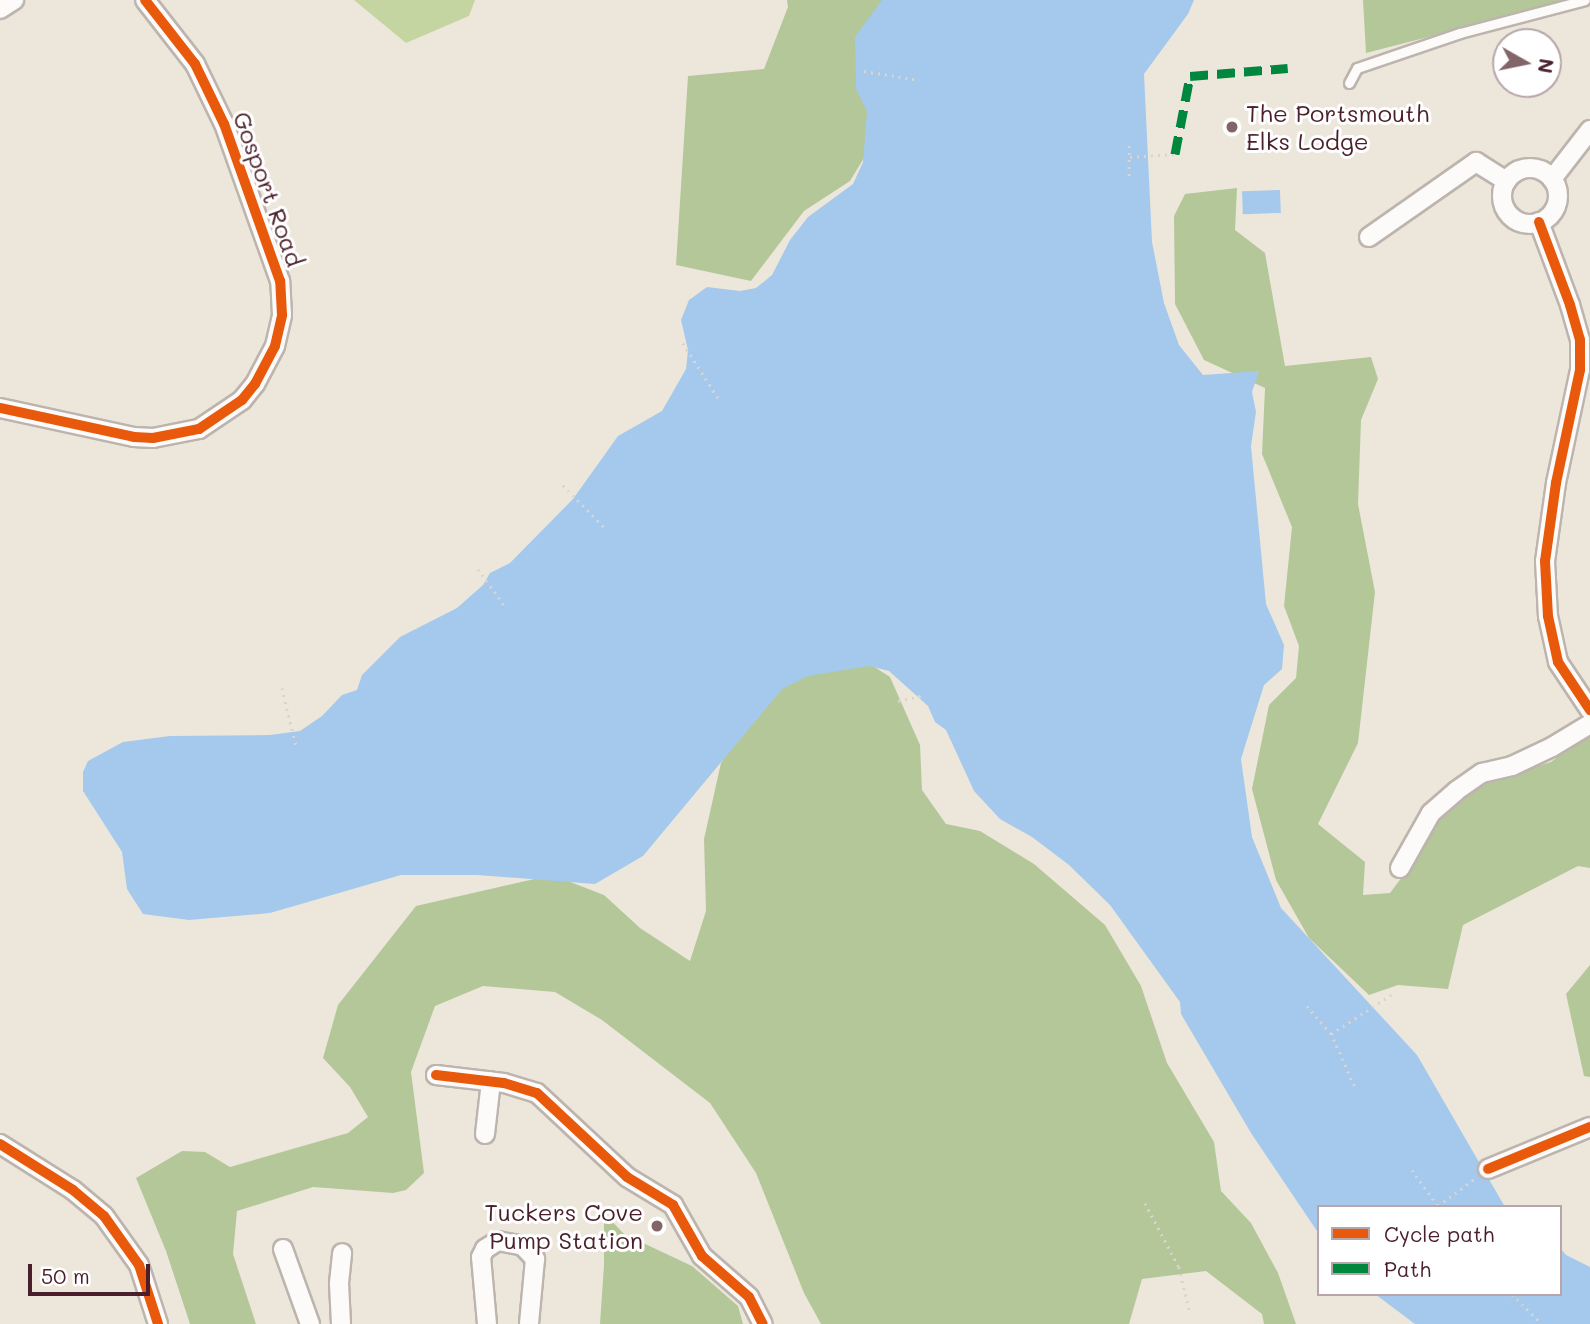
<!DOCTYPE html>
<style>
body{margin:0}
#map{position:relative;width:1590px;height:1324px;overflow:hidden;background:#ede7db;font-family:Mali,sans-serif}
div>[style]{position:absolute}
.green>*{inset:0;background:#c5d5a1}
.forest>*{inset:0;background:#b3c799}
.water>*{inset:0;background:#a4c9ed;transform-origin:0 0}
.path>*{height:2.5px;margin-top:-1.25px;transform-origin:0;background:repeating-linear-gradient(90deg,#d9d4d2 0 2px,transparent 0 7px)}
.roads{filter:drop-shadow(2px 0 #bdb4ae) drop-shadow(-2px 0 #bdb4ae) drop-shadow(0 2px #bdb4ae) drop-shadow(0 -2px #bdb4ae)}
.service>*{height:9px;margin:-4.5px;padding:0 4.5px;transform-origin:4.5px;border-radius:4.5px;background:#fcfbfa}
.minor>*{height:18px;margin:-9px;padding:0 9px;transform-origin:9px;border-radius:9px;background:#fcfbfa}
.minor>.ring{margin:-9px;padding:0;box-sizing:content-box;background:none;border:18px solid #fcfbfa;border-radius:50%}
.quiet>*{height:9px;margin-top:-4.5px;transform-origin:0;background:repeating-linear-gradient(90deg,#00873e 0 18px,transparent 0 27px)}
.cycleway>*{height:10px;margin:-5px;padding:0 5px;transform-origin:5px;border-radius:5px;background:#e8590c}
.dots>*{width:19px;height:19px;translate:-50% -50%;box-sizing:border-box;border:4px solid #fff;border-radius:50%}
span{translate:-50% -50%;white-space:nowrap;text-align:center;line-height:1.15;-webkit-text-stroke:6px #fff;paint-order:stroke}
.poi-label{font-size:24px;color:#4a1f2b}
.left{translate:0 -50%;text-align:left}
.right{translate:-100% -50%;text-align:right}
.street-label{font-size:24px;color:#4a1f2b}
.legend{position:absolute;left:1317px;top:1205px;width:245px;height:91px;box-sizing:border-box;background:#fff;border:2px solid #b7a5aa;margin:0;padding:9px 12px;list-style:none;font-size:21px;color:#4a1f2b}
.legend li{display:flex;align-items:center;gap:14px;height:35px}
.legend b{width:35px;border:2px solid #b7a5aa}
.north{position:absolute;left:1492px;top:28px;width:70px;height:70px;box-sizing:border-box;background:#fff;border:2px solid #b7a5aa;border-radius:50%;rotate:99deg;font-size:19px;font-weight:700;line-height:28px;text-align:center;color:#4a1f2b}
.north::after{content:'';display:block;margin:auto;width:24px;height:32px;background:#836569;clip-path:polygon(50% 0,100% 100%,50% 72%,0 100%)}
.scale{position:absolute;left:28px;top:1264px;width:122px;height:32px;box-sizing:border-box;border:4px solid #4a1f2b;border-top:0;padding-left:9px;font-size:21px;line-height:24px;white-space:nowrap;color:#4a1f2b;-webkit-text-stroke:5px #fff;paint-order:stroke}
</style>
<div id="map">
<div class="green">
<div style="clip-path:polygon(354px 0,475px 0,469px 16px,406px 43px)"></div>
</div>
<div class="forest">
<div style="clip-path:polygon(787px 0,923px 0,867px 153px,850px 181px,804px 211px,751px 281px,676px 265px,688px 76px,764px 69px,788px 7px)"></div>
<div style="clip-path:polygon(1363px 0,1571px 0,1366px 53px)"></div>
<div style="clip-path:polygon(1237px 188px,1235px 230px,1265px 253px,1285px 366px,1371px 357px,1378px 379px,1361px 420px,1358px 504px,1375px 592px,1358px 743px,1318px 824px,1365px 862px,1363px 895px,1390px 893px,1414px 861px,1437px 817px,1486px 782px,1551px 762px,1590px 732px,1590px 868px,1578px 866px,1463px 925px,1448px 989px,1398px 985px,1369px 995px,1309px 938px,1276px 880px,1252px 789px,1269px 705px,1296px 678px,1299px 646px,1284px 606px,1292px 527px,1262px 454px,1265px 388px,1204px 360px,1175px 304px,1174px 216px,1185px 194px)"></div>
<div style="clip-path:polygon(859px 657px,890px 677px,920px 745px,922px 790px,946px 824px,980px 831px,1034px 864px,1105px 925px,1141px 986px,1167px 1063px,1214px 1142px,1221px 1191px,1251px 1223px,1278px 1273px,1296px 1324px,1264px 1324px,1262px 1314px,1206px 1271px,1142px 1279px,1129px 1324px,821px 1324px,804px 1293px,756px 1173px,710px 1103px,602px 1020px,555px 992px,483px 986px,435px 1006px,411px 1072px,424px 1173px,406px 1190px,393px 1193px,313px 1187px,237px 1211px,233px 1254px,256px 1324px,190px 1324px,166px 1251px,136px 1178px,182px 1151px,205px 1152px,230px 1167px,348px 1133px,368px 1117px,350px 1087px,323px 1058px,338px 1005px,416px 906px,552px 875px,604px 895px,640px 928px,690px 961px,706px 911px,704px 839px,721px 763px,765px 690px)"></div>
<div style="clip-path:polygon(1590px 965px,1590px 1077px,1584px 1076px,1566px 994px)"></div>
<div style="clip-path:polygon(604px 1213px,624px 1234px,692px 1266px,738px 1306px,743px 1324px,600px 1324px,604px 1265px)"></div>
</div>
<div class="water">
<div style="clip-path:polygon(882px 0,1194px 0,1188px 14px,1144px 74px,1152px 242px,1164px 303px,1179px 345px,1203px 375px,1259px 371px,1252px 392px,1256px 412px,1251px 446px,1266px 604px,1284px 645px,1282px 669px,1264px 685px,1241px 759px,1252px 837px,1281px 908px,1417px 1055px,1505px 1207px,1319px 1207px,1319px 1234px,1251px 1133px,1181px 1014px,1180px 1002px,1110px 905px,1069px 865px,1032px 837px,1000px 819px,974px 791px,946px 730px,935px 722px,928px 706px,889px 671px,869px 666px,808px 676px,782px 689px,643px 856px,595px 884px,477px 875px,401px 875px,270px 913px,189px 920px,143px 914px,127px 889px,122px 852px,83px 791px,83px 772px,88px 761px,123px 742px,170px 736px,270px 735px,300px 731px,322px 716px,342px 695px,357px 690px,362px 675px,400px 637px,457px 608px,483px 585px,490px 573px,510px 563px,573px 499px,618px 436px,662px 411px,686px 369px,688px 350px,681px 320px,689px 300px,707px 287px,740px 291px,756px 288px,772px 275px,790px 240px,808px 217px,853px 184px,863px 162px,867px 111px,856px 89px,855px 37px)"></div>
<div style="left:1280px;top:190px;width:23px;height:38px;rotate:88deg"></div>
<div style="clip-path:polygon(1560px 1248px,1566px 1255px,1590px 1267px,1590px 1324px,1415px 1324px,1375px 1294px,1560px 1294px)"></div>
</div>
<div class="path">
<div style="left:864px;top:71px;width:56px;rotate:9.3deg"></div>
<div style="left:1130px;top:157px;width:45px;rotate:-3.8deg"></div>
<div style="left:1129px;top:176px;width:33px;rotate:-90deg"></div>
<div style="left:683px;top:343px;width:69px;rotate:57.5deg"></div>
<div style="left:563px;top:485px;width:59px;rotate:45.7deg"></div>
<div style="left:478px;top:569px;width:46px;rotate:53.9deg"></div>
<div style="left:282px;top:688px;width:59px;rotate:76.2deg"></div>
<div style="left:898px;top:701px;width:27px;rotate:-13deg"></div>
<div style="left:1307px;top:1006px;width:37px;rotate:49deg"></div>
<div style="left:1354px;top:1086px;width:57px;rotate:-113.9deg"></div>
<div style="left:1331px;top:1034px;width:75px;rotate:-33.1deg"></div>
<div style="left:1412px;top:1170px;width:44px;rotate:54.2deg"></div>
<div style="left:1438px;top:1206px;width:45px;rotate:-36.9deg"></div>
<div style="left:1145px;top:1203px;width:72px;rotate:62deg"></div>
<div style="left:1179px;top:1267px;width:47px;rotate:76.6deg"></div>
<div style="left:1512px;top:1294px;width:42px;rotate:45deg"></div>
</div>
<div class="roads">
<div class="service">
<div style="left:1349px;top:83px;width:17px;rotate:-62deg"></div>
<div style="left:1357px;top:68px;width:109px;rotate:-18.8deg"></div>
<div style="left:1460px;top:33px;width:129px;rotate:-14.8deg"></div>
</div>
<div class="minor">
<div style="left:0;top:9px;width:17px;rotate:-33deg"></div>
<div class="ring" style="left:1502px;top:168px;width:38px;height:38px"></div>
<div style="left:1552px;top:179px;width:62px;rotate:-52.2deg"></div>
<div style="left:1539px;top:222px;width:89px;rotate:69.5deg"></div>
<div style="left:1570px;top:305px;width:36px;rotate:74deg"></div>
<div style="left:1580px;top:340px;width:30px;rotate:90deg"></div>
<div style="left:1580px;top:370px;width:116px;rotate:102deg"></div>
<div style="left:1556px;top:483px;width:79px;rotate:98deg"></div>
<div style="left:1545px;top:561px;width:55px;rotate:86.9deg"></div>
<div style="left:1548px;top:616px;width:47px;rotate:77.7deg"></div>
<div style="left:1558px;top:662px;width:58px;rotate:56.3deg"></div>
<div style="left:1369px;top:237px;width:131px;rotate:-35deg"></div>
<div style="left:1476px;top:162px;width:36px;rotate:32deg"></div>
<div style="left:0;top:408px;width:137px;rotate:12.2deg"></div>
<div style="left:134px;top:437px;width:19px;rotate:3deg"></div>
<div style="left:153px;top:438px;width:47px;rotate:-11.1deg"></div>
<div style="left:199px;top:429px;width:52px;rotate:-34deg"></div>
<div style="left:242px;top:400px;width:21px;rotate:-51deg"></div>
<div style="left:255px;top:384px;width:43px;rotate:-62.2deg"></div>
<div style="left:275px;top:346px;width:32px;rotate:-77deg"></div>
<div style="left:282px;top:315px;width:34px;rotate:-93deg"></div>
<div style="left:280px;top:281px;width:167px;rotate:-109.6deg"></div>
<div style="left:224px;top:124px;width:67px;rotate:-115.8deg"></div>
<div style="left:195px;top:64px;width:81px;rotate:-128deg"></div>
<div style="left:1400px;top:868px;width:63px;rotate:-60.6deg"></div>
<div style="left:1431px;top:813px;width:33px;rotate:-41deg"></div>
<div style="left:1456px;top:791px;width:32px;rotate:-35deg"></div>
<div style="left:1482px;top:773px;width:31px;rotate:-13deg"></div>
<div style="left:1512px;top:766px;width:44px;rotate:-25.4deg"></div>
<div style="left:1552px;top:747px;width:44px;rotate:-31.2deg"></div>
<div style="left:436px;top:1075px;width:68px;rotate:6.7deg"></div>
<div style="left:504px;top:1083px;width:34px;rotate:17deg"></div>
<div style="left:537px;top:1093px;width:123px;rotate:43deg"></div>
<div style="left:627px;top:1177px;width:54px;rotate:31.3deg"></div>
<div style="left:673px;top:1205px;width:59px;rotate:60.4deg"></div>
<div style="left:702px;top:1256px;width:62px;rotate:41.1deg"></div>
<div style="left:749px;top:1297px;width:30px;rotate:63deg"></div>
<div style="left:485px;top:1134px;width:53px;rotate:-83.5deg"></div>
<div style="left:0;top:1144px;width:86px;rotate:32.2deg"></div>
<div style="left:73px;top:1190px;width:40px;rotate:40deg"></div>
<div style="left:104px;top:1216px;width:60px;rotate:54.5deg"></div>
<div style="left:139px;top:1265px;width:62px;rotate:72.1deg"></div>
<div style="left:1488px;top:1169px;width:110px;rotate:-22.4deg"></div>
<div style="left:283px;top:1249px;width:80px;rotate:70.2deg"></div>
<div style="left:341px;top:1324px;width:41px;rotate:-92.8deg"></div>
<div style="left:339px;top:1283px;width:30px;rotate:-84deg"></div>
<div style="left:487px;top:1324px;width:67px;rotate:-95.1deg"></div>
<div style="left:481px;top:1257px;width:9px;rotate:-63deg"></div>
<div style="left:485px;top:1249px;width:15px;rotate:-32deg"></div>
<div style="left:498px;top:1241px;width:25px;rotate:11deg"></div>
<div style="left:523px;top:1246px;width:18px;rotate:47deg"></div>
<div style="left:535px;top:1259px;width:65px;rotate:95.3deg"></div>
</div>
</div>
<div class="quiet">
<div style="left:1175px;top:154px;width:79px;rotate:-79.1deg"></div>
<div style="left:1190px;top:76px;width:98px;rotate:-4.7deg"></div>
</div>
<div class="cycleway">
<div style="left:1539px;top:222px;width:89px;rotate:69.5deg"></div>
<div style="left:1570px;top:305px;width:36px;rotate:74deg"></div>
<div style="left:1580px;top:340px;width:30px;rotate:90deg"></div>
<div style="left:1580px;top:370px;width:116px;rotate:102deg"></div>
<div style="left:1556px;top:483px;width:79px;rotate:98deg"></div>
<div style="left:1545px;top:561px;width:55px;rotate:86.9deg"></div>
<div style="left:1548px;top:616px;width:47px;rotate:77.7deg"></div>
<div style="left:1558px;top:662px;width:58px;rotate:56.3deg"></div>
<div style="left:0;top:408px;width:137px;rotate:12.2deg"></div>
<div style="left:134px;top:437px;width:19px;rotate:3deg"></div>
<div style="left:153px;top:438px;width:47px;rotate:-11.1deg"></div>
<div style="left:199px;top:429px;width:52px;rotate:-34deg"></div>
<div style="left:242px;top:400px;width:21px;rotate:-51deg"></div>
<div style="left:255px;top:384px;width:43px;rotate:-62.2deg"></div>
<div style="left:275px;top:346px;width:32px;rotate:-77deg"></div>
<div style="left:282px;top:315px;width:34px;rotate:-93deg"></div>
<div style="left:280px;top:281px;width:167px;rotate:-109.6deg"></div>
<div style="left:224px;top:124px;width:67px;rotate:-115.8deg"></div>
<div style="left:195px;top:64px;width:81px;rotate:-128deg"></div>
<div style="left:436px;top:1075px;width:68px;rotate:6.7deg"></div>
<div style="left:504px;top:1083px;width:34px;rotate:17deg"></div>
<div style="left:537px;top:1093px;width:123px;rotate:43deg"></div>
<div style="left:627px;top:1177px;width:54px;rotate:31.3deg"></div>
<div style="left:673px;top:1205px;width:59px;rotate:60.4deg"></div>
<div style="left:702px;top:1256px;width:62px;rotate:41.1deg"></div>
<div style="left:749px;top:1297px;width:30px;rotate:63deg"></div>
<div style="left:0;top:1144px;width:86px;rotate:32.2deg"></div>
<div style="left:73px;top:1190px;width:40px;rotate:40deg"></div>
<div style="left:104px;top:1216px;width:60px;rotate:54.5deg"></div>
<div style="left:139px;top:1265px;width:62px;rotate:72.1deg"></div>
<div style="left:1488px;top:1169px;width:110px;rotate:-22.4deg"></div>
</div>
<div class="dots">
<div style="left:1232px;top:127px;background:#836569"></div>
<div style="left:657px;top:1226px;background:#836569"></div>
</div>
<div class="poi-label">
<span class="left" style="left:1246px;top:127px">The Portsmouth<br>Elks Lodge</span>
<span class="right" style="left:643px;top:1226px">Tuckers Cove<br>Pump Station</span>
</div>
<div class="street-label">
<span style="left:269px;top:189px;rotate:70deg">Gosport Road</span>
</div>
<ul class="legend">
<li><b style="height:9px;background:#e8590c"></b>Cycle path</li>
<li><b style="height:9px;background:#00873e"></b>Path</li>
</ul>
<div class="north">N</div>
<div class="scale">50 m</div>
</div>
